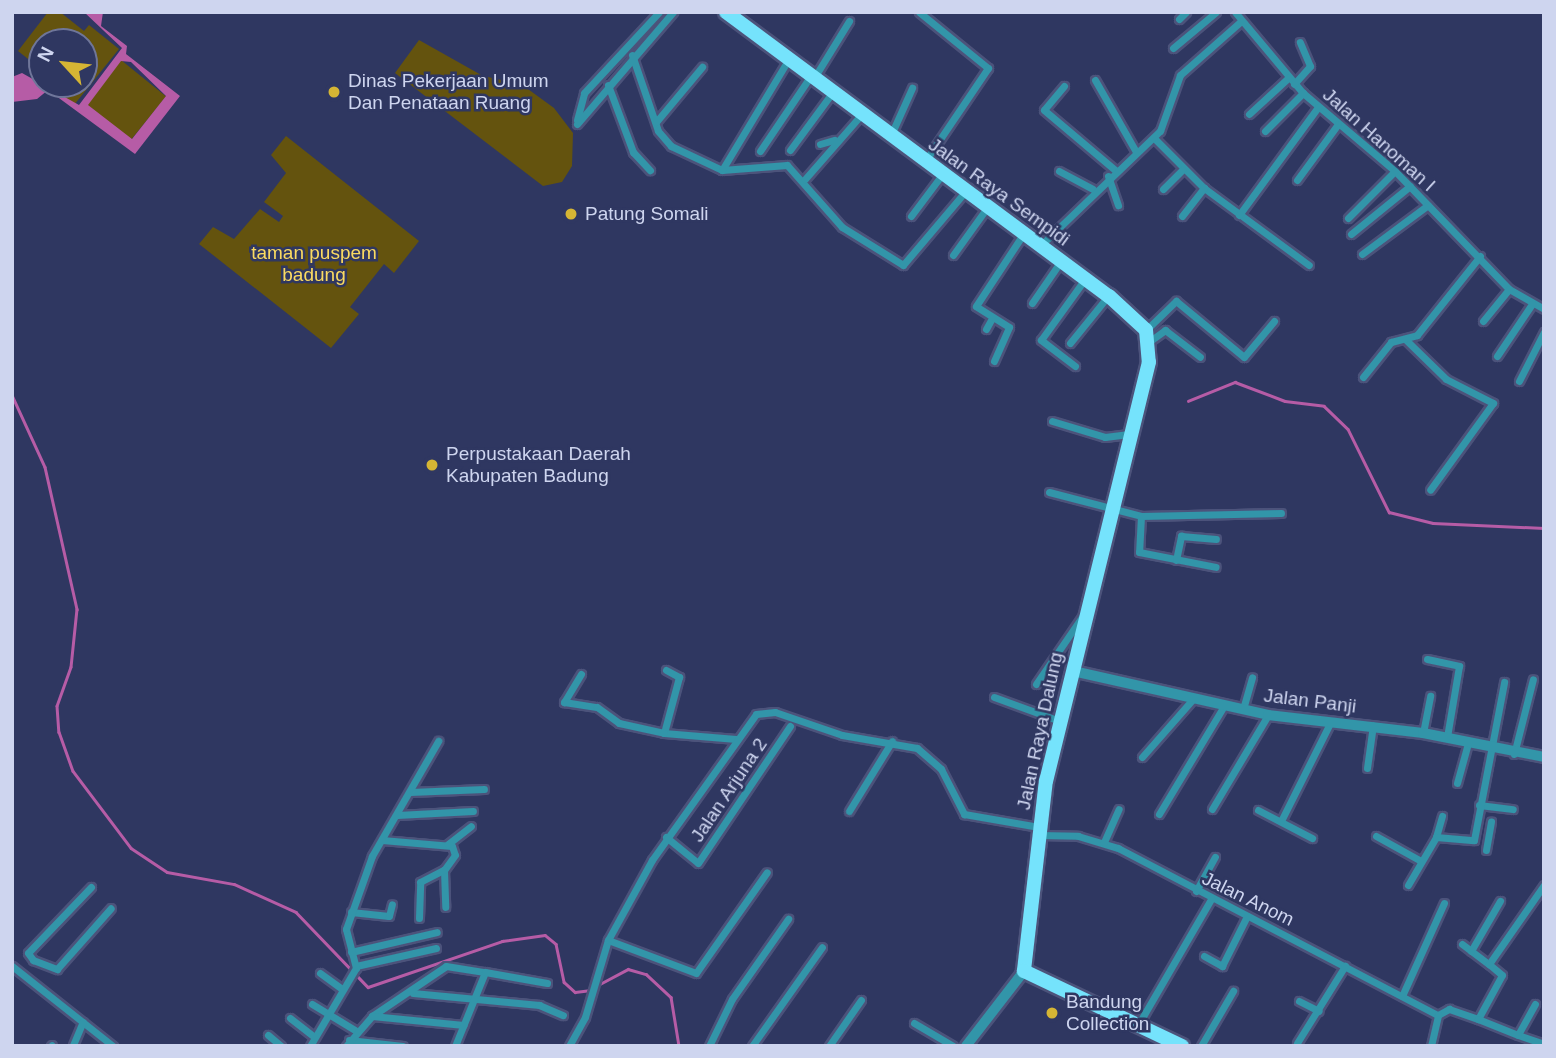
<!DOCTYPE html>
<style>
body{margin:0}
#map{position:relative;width:1556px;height:1058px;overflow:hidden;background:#2f3761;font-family:Helvetica,sans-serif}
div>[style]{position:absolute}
.green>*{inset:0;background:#64530e;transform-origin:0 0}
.water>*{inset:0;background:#b65ca6}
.stream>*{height:2.5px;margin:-1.25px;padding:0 1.25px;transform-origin:1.25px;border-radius:1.25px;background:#b65ca6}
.roads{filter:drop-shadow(2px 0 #4c537b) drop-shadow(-2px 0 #4c537b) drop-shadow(0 2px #4c537b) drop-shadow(0 -2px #4c537b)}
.minor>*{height:7px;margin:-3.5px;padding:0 3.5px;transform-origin:3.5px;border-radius:3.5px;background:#3295a9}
.tertiary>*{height:10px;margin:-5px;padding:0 5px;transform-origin:5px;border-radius:5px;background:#3295a9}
.primary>*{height:14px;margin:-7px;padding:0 7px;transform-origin:7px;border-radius:7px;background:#75e3fc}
.dots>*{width:19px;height:19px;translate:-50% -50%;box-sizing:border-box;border:4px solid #2f3761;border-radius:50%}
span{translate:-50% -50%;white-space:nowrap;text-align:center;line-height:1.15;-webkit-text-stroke:5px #2f3761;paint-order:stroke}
.poi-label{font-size:19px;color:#ced5ef}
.left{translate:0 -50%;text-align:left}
.street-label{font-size:19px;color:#ced5ef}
.park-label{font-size:19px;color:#fada61}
.frame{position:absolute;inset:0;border:14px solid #ced5ef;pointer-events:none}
.north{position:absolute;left:28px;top:28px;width:70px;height:70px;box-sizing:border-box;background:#2f3761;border:2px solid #6f769a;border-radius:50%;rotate:297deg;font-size:19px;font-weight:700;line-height:28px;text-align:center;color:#ced5ef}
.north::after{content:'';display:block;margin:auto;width:24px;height:32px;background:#d5b534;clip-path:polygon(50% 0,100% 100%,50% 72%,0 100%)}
</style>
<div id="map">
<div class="green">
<div style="clip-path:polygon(48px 12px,60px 12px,84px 31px,89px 25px,119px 49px,74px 105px,48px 84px,84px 84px,84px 42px,42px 42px,42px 70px,18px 51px)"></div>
<div style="clip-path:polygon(419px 40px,483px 76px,521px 84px,554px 108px,573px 133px,572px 166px,562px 182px,543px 186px,395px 73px)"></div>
<div style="left:121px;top:60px;width:58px;height:56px;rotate:39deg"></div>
<div style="clip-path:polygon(286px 136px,419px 241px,394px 273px,384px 264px,350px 307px,359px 314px,331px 348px,199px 244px,213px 227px,234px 239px,260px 209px,279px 222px,283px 216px,264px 202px,286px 173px,271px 155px)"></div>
</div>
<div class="water">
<div style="clip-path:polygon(evenodd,84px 12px,103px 12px,101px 26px,127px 46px,126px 54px,180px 96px,135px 154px,48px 90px,37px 99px,12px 102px,12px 77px,22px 73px,79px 105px,122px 48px,84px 12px,121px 61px,131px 62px,166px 96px,132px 139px,88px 105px,121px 61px)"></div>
</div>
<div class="stream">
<div style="left:12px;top:395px;width:79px;rotate:65.4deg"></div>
<div style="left:45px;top:467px;width:146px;rotate:77.3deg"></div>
<div style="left:77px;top:609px;width:58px;rotate:95.9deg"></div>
<div style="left:71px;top:667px;width:41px;rotate:109.7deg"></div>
<div style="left:57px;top:706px;width:26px;rotate:86deg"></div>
<div style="left:59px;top:732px;width:41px;rotate:70.3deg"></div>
<div style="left:73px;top:771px;width:96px;rotate:53deg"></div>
<div style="left:131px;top:848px;width:43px;rotate:33.7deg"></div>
<div style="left:167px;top:872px;width:68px;rotate:10.2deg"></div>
<div style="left:234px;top:884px;width:68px;rotate:24.3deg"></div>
<div style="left:296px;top:912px;width:104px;rotate:46.2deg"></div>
<div style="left:368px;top:987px;width:142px;rotate:-18.9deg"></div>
<div style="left:502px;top:941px;width:43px;rotate:-7.9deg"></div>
<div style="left:545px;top:935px;width:14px;rotate:39deg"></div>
<div style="left:556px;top:944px;width:39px;rotate:78deg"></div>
<div style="left:564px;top:982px;width:15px;rotate:42deg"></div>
<div style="left:575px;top:992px;width:16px;rotate:-7deg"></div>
<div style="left:1188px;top:401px;width:51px;rotate:-22deg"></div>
<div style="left:1235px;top:382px;width:53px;rotate:20.8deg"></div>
<div style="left:1285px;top:401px;width:39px;rotate:7deg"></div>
<div style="left:1324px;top:406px;width:33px;rotate:44deg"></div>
<div style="left:1348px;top:429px;width:93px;rotate:63.7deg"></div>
<div style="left:1389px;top:512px;width:45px;rotate:14deg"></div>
<div style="left:1433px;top:523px;width:111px;rotate:2.6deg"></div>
<div style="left:596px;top:986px;width:36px;rotate:-28deg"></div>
<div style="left:628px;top:969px;width:19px;rotate:16deg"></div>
<div style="left:646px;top:974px;width:34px;rotate:43deg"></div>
<div style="left:671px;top:997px;width:50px;rotate:80.7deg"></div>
</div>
<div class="roads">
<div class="minor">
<div style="left:919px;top:12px;width:89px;rotate:39.1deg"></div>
<div style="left:988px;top:68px;width:111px;rotate:124deg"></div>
<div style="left:1235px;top:12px;width:106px;rotate:50deg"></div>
<div style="left:1303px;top:93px;width:121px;rotate:40.3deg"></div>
<div style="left:1395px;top:171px;width:164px;rotate:46deg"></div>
<div style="left:1509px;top:289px;width:40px;rotate:29.7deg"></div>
<div style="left:1179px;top:19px;width:10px;rotate:-45deg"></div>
<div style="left:1173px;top:48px;width:56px;rotate:-39.9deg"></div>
<div style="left:632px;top:55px;width:80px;rotate:71.1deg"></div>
<div style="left:658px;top:131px;width:20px;rotate:49deg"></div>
<div style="left:671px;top:146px;width:56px;rotate:25.2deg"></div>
<div style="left:722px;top:170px;width:65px;rotate:-4.4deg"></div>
<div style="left:787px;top:165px;width:83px;rotate:48.4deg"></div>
<div style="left:842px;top:227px;width:72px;rotate:31.9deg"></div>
<div style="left:903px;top:265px;width:94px;rotate:-49.7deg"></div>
<div style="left:814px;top:78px;width:67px;rotate:-58.4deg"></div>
<div style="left:1095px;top:80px;width:83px;rotate:60.3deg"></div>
<div style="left:1294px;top:84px;width:24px;rotate:-48deg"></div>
<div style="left:1310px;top:66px;width:26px;rotate:-113deg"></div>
<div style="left:608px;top:85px;width:72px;rotate:69.5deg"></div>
<div style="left:633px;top:152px;width:25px;rotate:47deg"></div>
<div style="left:1064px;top:86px;width:31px;rotate:130deg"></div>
<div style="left:1044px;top:110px;width:93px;rotate:40.2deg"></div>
<div style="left:1249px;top:114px;width:53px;rotate:-42.7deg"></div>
<div style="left:577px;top:120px;width:28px;rotate:-75deg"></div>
<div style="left:584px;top:93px;width:110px;rotate:-47.2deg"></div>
<div style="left:656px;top:122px;width:72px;rotate:-50.1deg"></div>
<div style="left:577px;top:124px;width:148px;rotate:-49.4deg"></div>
<div style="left:1265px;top:131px;width:54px;rotate:-45deg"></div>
<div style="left:890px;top:137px;width:54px;rotate:-65.8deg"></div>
<div style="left:1154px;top:138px;width:71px;rotate:45deg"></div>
<div style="left:1204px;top:188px;width:130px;rotate:36.3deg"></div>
<div style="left:820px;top:144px;width:15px;rotate:-16deg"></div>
<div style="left:790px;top:150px;width:71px;rotate:-53.6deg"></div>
<div style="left:760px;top:151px;width:89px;rotate:-56deg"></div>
<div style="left:722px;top:170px;width:126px;rotate:-59deg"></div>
<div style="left:1059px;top:171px;width:38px;rotate:28deg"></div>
<div style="left:1108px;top:176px;width:31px;rotate:71deg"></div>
<div style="left:805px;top:179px;width:85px;rotate:-48.8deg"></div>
<div style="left:1297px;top:180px;width:69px;rotate:-53.8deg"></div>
<div style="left:1163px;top:189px;width:27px;rotate:-45deg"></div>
<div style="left:1239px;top:215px;width:134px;rotate:-53.8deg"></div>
<div style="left:911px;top:216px;width:50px;rotate:-53.1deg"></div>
<div style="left:1182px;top:216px;width:36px;rotate:-52deg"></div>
<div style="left:1348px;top:218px;width:66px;rotate:-45deg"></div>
<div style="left:1351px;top:234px;width:76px;rotate:-39.1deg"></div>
<div style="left:1041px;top:245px;width:165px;rotate:-43.8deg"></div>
<div style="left:1160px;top:131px;width:59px;rotate:-70.3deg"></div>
<div style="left:1180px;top:75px;width:81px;rotate:-41.5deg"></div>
<div style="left:1362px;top:254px;width:82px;rotate:-36.6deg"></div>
<div style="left:953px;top:255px;width:57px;rotate:-54.3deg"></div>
<div style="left:1032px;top:303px;width:51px;rotate:-55.4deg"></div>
<div style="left:1483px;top:321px;width:41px;rotate:-50.9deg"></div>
<div style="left:986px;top:329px;width:13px;rotate:-61deg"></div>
<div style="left:1146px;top:330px;width:42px;rotate:-44deg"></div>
<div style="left:1176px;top:301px;width:88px;rotate:39.5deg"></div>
<div style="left:1244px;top:357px;width:47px;rotate:-50.2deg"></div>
<div style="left:1405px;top:339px;width:57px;rotate:44.3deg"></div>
<div style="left:1446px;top:379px;width:53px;rotate:27.1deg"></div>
<div style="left:1493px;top:403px;width:107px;rotate:125.9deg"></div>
<div style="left:1150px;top:341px;width:19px;rotate:-36deg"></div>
<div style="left:1165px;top:330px;width:44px;rotate:37.6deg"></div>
<div style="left:1070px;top:343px;width:60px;rotate:-51deg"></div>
<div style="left:1497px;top:356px;width:63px;rotate:-56.1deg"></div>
<div style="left:994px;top:361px;width:37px;rotate:-66deg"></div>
<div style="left:1009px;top:327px;width:39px;rotate:-148deg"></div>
<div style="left:976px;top:306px;width:87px;rotate:-56.7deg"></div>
<div style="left:1075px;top:366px;width:43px;rotate:-142.6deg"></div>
<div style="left:1041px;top:340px;width:75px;rotate:-54.2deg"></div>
<div style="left:1363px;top:377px;width:45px;rotate:-51.3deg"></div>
<div style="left:1391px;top:342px;width:27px;rotate:-15deg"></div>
<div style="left:1417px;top:335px;width:101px;rotate:-51.4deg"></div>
<div style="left:1519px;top:381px;width:55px;rotate:-63deg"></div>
<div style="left:1052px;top:421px;width:55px;rotate:16.8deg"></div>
<div style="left:1105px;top:437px;width:24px;rotate:-7deg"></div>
<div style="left:1049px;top:492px;width:95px;rotate:14.6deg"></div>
<div style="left:1141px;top:516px;width:36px;rotate:93deg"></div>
<div style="left:1139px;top:552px;width:78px;rotate:11deg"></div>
<div style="left:1141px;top:516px;width:140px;rotate:-1.2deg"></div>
<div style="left:1176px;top:560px;width:25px;rotate:-78deg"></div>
<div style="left:1181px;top:536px;width:35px;rotate:5deg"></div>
<div style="left:1427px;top:659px;width:33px;rotate:12deg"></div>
<div style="left:1459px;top:666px;width:72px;rotate:99.6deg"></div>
<div style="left:666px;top:670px;width:15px;rotate:28deg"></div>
<div style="left:679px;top:677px;width:58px;rotate:105deg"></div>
<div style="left:664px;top:733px;width:72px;rotate:4.8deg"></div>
<div style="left:581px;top:674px;width:33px;rotate:121deg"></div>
<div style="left:564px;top:702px;width:33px;rotate:9deg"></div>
<div style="left:597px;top:707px;width:27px;rotate:36deg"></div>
<div style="left:619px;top:723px;width:46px;rotate:12.5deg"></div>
<div style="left:1036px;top:684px;width:85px;rotate:-55.6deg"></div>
<div style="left:994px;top:697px;width:70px;rotate:20deg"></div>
<div style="left:1243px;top:709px;width:33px;rotate:-74deg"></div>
<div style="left:1423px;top:733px;width:38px;rotate:-79deg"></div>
<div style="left:1514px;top:754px;width:77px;rotate:-75.8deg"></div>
<div style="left:1142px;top:757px;width:77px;rotate:-48.7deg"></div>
<div style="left:1367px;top:768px;width:43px;rotate:-82.1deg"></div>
<div style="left:1457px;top:783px;width:41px;rotate:-74.6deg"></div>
<div style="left:410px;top:792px;width:74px;rotate:-2.3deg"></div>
<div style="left:1479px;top:805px;width:34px;rotate:7deg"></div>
<div style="left:1212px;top:809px;width:109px;rotate:-59.2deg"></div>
<div style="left:1258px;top:810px;width:61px;rotate:27.4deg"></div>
<div style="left:849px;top:811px;width:82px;rotate:-58.4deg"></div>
<div style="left:1159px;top:814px;width:126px;rotate:-59deg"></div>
<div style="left:397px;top:815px;width:76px;rotate:-3deg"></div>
<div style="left:1281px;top:821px;width:107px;rotate:-63.4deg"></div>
<div style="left:1039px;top:835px;width:39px;rotate:1deg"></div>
<div style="left:1078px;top:836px;width:42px;rotate:16.7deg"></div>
<div style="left:1118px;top:848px;width:361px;rotate:27.6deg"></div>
<div style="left:1376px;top:836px;width:51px;rotate:29.1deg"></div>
<div style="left:666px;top:837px;width:41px;rotate:39.1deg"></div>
<div style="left:698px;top:863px;width:165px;rotate:-56.1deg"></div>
<div style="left:1436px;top:837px;width:22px;rotate:-74deg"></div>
<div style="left:382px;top:840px;width:70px;rotate:4.9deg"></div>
<div style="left:452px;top:846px;width:9px;rotate:72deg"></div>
<div style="left:455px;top:855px;width:19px;rotate:126deg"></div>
<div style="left:444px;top:870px;width:37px;rotate:88deg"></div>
<div style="left:1104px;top:842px;width:36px;rotate:-66deg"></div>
<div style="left:448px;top:844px;width:29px;rotate:-38deg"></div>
<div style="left:1486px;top:850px;width:29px;rotate:-80deg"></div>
<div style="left:1408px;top:885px;width:56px;rotate:-59.7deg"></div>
<div style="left:1436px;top:837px;width:38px;rotate:5deg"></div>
<div style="left:1474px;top:840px;width:161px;rotate:-79.2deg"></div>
<div style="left:91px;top:887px;width:91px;rotate:133.7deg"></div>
<div style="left:28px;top:953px;width:9px;rotate:54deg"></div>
<div style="left:33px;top:960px;width:26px;rotate:21deg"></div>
<div style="left:57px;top:969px;width:81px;rotate:-48.5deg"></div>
<div style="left:1196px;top:891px;width:39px;rotate:-61deg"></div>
<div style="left:351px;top:912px;width:38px;rotate:6deg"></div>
<div style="left:389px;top:916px;width:12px;rotate:-76deg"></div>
<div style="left:419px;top:918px;width:36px;rotate:-88deg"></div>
<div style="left:420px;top:882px;width:27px;rotate:-27deg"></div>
<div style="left:608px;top:940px;width:94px;rotate:20.6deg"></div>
<div style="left:696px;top:973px;width:123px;rotate:-54.9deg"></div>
<div style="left:1462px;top:944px;width:34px;rotate:37deg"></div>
<div style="left:1489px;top:964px;width:96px;rotate:-55.2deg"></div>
<div style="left:1471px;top:951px;width:58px;rotate:-59.9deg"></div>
<div style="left:351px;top:952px;width:88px;rotate:-13.1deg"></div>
<div style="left:1204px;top:956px;width:21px;rotate:29deg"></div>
<div style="left:1222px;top:966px;width:56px;rotate:-63.4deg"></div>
<div style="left:12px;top:966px;width:129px;rotate:38.4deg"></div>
<div style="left:356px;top:966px;width:82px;rotate:-12.7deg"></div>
<div style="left:320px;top:973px;width:27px;rotate:36deg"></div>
<div style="left:413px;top:993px;width:127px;rotate:5.4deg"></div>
<div style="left:539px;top:1005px;width:26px;rotate:23deg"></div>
<div style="left:1402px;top:996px;width:102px;rotate:-65.7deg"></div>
<div style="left:1299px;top:1001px;width:22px;rotate:27deg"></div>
<div style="left:312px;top:1004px;width:50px;rotate:31.2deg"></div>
<div style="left:1535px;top:1004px;width:35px;rotate:119deg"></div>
<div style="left:1518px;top:1035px;width:28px;rotate:19deg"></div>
<div style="left:1438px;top:1015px;width:13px;rotate:-29deg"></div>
<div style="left:1449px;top:1009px;width:31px;rotate:19deg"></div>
<div style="left:1478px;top:1019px;width:50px;rotate:-61.4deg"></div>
<div style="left:1502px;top:975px;width:17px;rotate:-140deg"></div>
<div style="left:372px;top:1016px;width:89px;rotate:-34deg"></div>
<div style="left:446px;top:966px;width:39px;rotate:9deg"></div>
<div style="left:290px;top:1018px;width:31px;rotate:38deg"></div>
<div style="left:1478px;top:1019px;width:43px;rotate:21.8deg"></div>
<div style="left:914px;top:1023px;width:45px;rotate:30.5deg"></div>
<div style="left:1138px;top:1025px;width:146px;rotate:-59.9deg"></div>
<div style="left:268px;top:1035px;width:17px;rotate:40deg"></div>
<div style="left:349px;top:1040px;width:54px;rotate:6.3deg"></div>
<div style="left:1297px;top:1043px;width:91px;rotate:-58.1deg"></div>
<div style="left:73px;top:1045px;width:25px;rotate:-67deg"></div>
<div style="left:51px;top:1046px;width:1px;rotate:-45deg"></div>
<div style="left:310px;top:1046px;width:91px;rotate:-59.5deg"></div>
<div style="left:356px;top:968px;width:40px;rotate:-104.4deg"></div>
<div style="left:346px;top:929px;width:77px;rotate:-70.4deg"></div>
<div style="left:372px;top:856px;width:133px;rotate:-60.1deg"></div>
<div style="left:346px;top:1046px;width:40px;rotate:-49deg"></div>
<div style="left:372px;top:1016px;width:92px;rotate:5.6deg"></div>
<div style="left:455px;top:1046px;width:80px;rotate:-67.9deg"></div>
<div style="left:485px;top:972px;width:63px;rotate:10.1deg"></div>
<div style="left:569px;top:1046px;width:33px;rotate:-61deg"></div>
<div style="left:585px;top:1017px;width:80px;rotate:-73.4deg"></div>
<div style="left:608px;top:940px;width:91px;rotate:-61.2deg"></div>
<div style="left:652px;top:860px;width:179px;rotate:-54.5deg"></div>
<div style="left:756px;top:714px;width:19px;rotate:-6deg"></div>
<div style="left:775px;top:712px;width:71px;rotate:18.9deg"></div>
<div style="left:842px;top:735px;width:76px;rotate:9.8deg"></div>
<div style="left:917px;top:748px;width:32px;rotate:41deg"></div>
<div style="left:941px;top:769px;width:51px;rotate:62.9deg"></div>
<div style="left:964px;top:814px;width:76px;rotate:9.8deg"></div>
<div style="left:709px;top:1046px;width:52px;rotate:-63.9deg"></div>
<div style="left:732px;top:999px;width:98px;rotate:-55deg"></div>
<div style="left:752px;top:1046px;width:121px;rotate:-54.7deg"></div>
<div style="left:829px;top:1046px;width:56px;rotate:-55.2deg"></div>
<div style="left:1201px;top:1046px;width:64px;rotate:-59.8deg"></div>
<div style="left:1431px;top:1046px;width:32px;rotate:-77deg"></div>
</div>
<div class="tertiary">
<div style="left:1073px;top:671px;width:200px;rotate:12.7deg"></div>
<div style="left:1268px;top:715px;width:156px;rotate:6.6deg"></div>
<div style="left:1423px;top:733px;width:123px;rotate:11.2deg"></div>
<div style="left:966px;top:1046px;width:95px;rotate:-52.3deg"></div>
</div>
<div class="primary">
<div style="left:726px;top:12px;width:477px;rotate:36.6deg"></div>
<div style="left:1109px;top:296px;width:50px;rotate:42.6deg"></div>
<div style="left:1146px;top:330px;width:32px;rotate:85deg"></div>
<div style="left:1149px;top:362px;width:431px;rotate:103.8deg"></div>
<div style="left:1046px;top:780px;width:192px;rotate:96.6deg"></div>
<div style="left:1024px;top:971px;width:175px;rotate:25.4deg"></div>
</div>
</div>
<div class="dots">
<div style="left:334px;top:92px;background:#d5b534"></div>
<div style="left:571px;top:214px;background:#d5b534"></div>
<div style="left:432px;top:465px;background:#d5b534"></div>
<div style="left:1052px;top:1013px;background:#d5b534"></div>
</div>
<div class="poi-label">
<span class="left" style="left:348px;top:92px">Dinas Pekerjaan Umum<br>Dan Penataan Ruang</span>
<span class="left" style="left:585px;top:214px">Patung Somali</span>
<span class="left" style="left:446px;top:465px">Perpustakaan Daerah<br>Kabupaten Badung</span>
<span class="left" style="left:1066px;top:1013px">Bandung<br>Collection</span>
</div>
<div class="street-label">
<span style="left:1379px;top:140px;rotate:42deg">Jalan Hanoman I</span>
<span style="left:999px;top:192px;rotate:36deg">Jalan Raya Sempidi</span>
<span style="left:1310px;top:701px;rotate:7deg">Jalan Panji</span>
<span style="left:1040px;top:731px;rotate:-78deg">Jalan Raya Dalung</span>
<span style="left:729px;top:790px;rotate:-56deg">Jalan Arjuna 2</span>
<span style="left:1248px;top:899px;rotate:26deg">Jalan Anom</span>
</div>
<div class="park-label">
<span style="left:314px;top:264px">taman puspem<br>badung</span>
</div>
<div class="frame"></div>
<div class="north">N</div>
</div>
